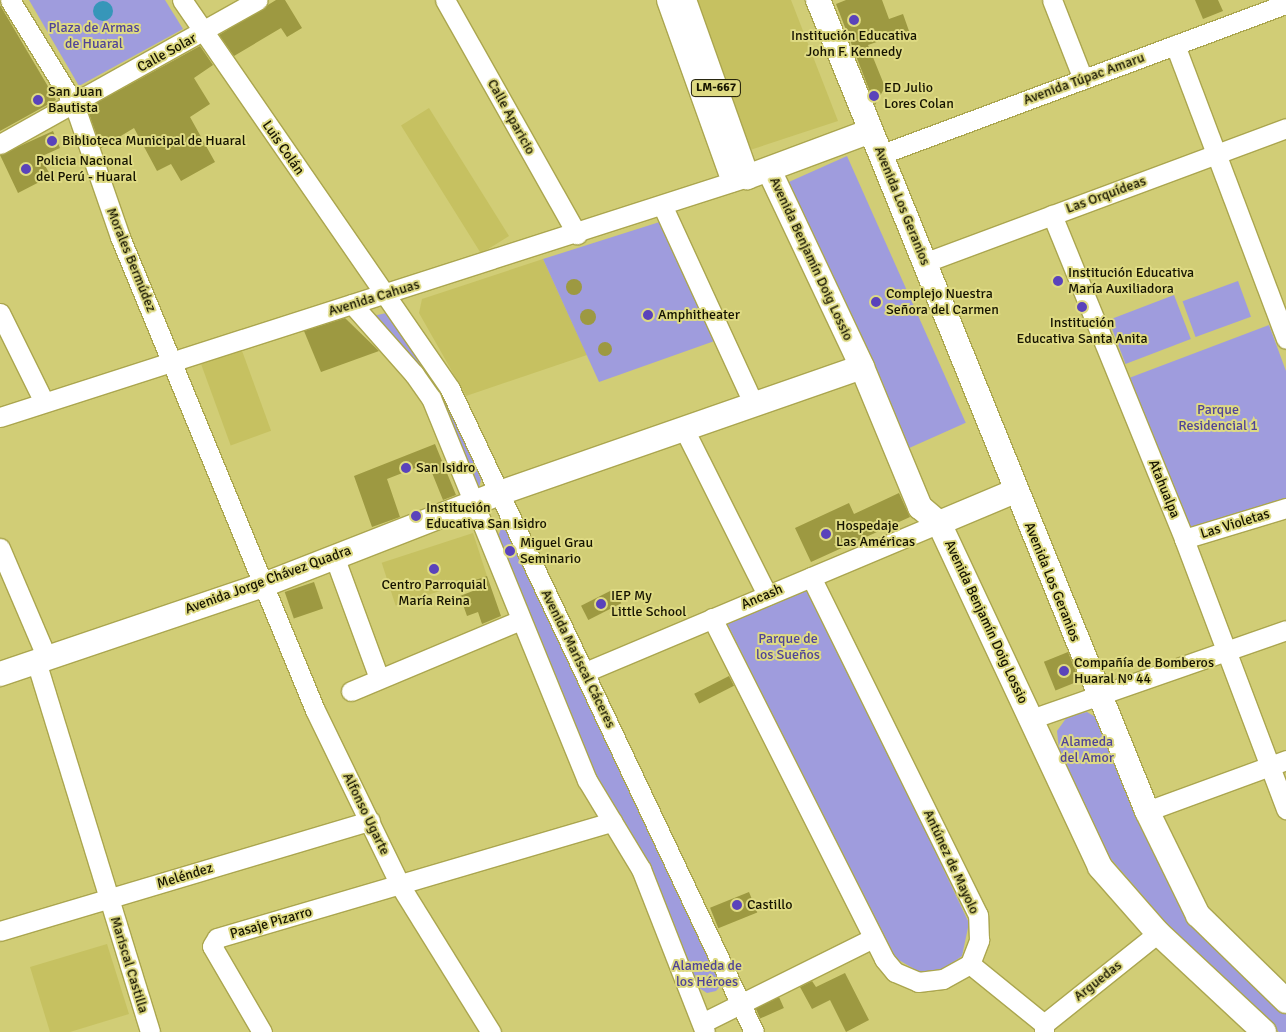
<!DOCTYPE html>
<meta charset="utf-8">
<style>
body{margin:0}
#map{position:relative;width:1286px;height:1032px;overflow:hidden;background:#d1cd76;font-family:Signika,sans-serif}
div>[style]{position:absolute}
.built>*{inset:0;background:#c6c161;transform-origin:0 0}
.green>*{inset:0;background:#9f9cdd;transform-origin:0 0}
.water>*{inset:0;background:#3696b9}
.round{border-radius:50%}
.building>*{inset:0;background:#9d9941;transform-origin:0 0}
.roads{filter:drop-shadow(1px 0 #aba64f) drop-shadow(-1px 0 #aba64f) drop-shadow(0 1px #aba64f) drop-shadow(0 -1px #aba64f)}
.minor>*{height:19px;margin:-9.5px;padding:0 9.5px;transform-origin:9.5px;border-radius:9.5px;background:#fff}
.major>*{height:24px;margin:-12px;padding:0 12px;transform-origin:12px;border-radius:12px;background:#fff}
.dots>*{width:14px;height:14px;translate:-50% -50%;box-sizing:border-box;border:2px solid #deda83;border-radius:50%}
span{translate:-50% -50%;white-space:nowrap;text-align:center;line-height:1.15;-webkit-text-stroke:4px #deda83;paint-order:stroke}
.shield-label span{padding:1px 4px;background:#deda83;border:1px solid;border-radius:4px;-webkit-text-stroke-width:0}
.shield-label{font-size:12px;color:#161400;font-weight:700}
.park-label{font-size:14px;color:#504498}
.poi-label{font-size:14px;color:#161400}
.left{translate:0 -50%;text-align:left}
.street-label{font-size:14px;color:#161400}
</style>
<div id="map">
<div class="built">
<div style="clip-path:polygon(696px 0,791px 0,838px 121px,750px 150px)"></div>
<div style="left:429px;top:108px;width:151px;height:33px;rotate:58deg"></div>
<div style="clip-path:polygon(543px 259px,587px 355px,466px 396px,419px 313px,422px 299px)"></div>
<div style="left:241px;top:348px;width:88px;height:43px;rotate:70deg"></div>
<div style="left:473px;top:533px;width:45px;height:96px;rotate:72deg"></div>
<div style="clip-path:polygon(107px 944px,129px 1014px,70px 1032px,50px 1032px,30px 967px)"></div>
</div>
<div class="green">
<div style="clip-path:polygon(29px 0,165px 0,183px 29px,79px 86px)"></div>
<div style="left:847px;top:156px;width:292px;height:68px;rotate:66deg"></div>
<div style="clip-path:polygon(669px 219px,723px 338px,599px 382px,543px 259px)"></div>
<div style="left:1238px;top:281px;width:38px;height:59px;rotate:70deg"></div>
<div style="left:1174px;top:295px;width:47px;height:70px;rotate:69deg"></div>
<div style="clip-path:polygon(391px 312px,449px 401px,481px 480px,479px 488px,475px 488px,432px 381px,405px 349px,368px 317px)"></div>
<div style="clip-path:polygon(1269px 325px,1286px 371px,1286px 500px,1191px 531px,1129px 378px)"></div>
<div style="clip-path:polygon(501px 529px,509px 532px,723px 983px,716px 991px,707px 993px,696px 986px,599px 784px,497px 538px)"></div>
<div style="clip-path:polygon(809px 586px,969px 923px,962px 956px,938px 973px,921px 973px,892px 956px,727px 623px)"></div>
<div style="clip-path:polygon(1087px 712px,1102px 721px,1184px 903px,1286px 1012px,1286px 1032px,1279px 1032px,1180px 939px,1105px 852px,1059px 750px,1057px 731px,1067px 717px)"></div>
</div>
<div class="water">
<div class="round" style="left:93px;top:1px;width:20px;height:20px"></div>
</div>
<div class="building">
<div style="clip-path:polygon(276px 0,285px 0,302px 28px,287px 37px,281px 28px,234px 56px,219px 35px)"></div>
<div style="clip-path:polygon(846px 0,882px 0,889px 19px,903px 14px,909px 31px,868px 45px,885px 87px,875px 105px,836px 4px)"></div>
<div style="clip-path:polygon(1195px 0,1218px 0,1223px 11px,1203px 19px)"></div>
<div style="clip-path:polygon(0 5px,56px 100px,0 131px)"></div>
<div style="clip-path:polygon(200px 46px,213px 65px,194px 78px,210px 104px,190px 117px,215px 162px,181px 181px,171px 164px,157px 171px,134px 128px,101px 148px,87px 108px)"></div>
<div style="clip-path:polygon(53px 131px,60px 148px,40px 157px,51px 176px,18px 193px,0 155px)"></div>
<div class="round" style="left:566px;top:279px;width:16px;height:16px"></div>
<div class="round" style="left:580px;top:309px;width:16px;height:16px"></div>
<div style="clip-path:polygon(345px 318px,379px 351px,321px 372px,304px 331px)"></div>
<div class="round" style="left:598px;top:342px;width:14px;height:14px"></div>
<div style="clip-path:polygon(435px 444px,456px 495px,443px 500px,428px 463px,387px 479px,400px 517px,372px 527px,354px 476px)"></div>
<div style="clip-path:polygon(899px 493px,910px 517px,811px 562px,795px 528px,849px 503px,854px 514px)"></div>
<div style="clip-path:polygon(487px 576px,501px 616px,482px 624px,478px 612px,467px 616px,460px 596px,478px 589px,475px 580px)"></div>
<div style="left:314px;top:582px;width:28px;height:31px;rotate:71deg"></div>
<div style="left:614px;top:589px;width:16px;height:37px;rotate:63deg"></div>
<div style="left:1068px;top:652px;width:31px;height:26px;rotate:68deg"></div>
<div style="left:729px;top:676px;width:11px;height:39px;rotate:63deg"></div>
<div style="left:749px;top:892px;width:22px;height:42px;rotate:68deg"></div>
<div style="clip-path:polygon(845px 973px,869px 1020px,846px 1032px,830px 1000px,812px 1009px,800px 987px,812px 981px,816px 987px)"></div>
<div style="left:779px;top:997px;width:12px;height:26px;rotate:66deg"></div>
</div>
<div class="roads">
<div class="minor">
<div style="left:10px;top:0;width:122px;rotate:58.4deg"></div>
<div style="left:74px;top:104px;width:141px;rotate:70.9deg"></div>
<div style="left:120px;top:237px;width:512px;rotate:67.6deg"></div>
<div style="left:315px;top:710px;width:197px;rotate:64.1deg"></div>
<div style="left:401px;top:887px;width:171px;rotate:58.2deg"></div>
<div style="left:182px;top:0;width:472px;rotate:55.4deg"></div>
<div style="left:450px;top:389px;width:711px;rotate:64.7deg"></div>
<div style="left:445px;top:0;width:269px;rotate:60.6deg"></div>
<div style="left:666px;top:0;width:193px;rotate:70.3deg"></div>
<div style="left:1052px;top:0;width:85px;rotate:68.6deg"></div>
<div style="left:1175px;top:45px;width:314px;rotate:69.3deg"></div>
<div style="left:0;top:144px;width:295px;rotate:-29.2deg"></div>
<div style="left:882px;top:154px;width:431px;rotate:-20.4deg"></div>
<div style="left:663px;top:207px;width:216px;rotate:65.3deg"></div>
<div style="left:1052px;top:215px;width:350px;rotate:67.8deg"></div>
<div style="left:1184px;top:539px;width:289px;rotate:69.3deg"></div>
<div style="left:926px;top:262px;width:384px;rotate:-20.4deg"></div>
<div style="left:352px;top:304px;width:94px;rotate:48.5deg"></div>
<div style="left:414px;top:374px;width:29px;rotate:55deg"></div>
<div style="left:431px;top:398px;width:413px;rotate:67.8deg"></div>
<div style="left:587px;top:780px;width:104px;rotate:58.8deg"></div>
<div style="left:641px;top:869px;width:175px;rotate:68.6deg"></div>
<div style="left:0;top:313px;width:99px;rotate:63.7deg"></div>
<div style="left:0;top:417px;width:785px;rotate:-17.81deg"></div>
<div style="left:683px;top:427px;width:188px;rotate:63.4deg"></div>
<div style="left:1184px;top:539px;width:107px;rotate:-16.9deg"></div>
<div style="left:0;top:548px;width:120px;rotate:66.9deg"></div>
<div style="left:334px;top:556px;width:130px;rotate:69.8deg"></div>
<div style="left:712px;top:618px;width:382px;rotate:63.2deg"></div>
<div style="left:884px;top:959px;width:17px;rotate:50deg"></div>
<div style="left:895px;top:972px;width:25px;rotate:23deg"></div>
<div style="left:918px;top:982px;width:25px;rotate:-7deg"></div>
<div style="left:943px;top:979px;width:31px;rotate:-29deg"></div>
<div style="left:970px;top:964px;width:26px;rotate:-69deg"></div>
<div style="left:979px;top:940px;width:25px;rotate:-92deg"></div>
<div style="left:978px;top:915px;width:377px;rotate:-116.3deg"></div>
<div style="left:36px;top:661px;width:388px;rotate:72.9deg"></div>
<div style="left:585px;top:672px;width:384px;rotate:-22.8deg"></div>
<div style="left:351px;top:691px;width:184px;rotate:-22.7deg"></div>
<div style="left:1031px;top:719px;width:270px;rotate:-19.2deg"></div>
<div style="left:1147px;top:811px;width:148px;rotate:-20.1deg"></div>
<div style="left:0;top:931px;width:386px;rotate:-16.6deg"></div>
<div style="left:970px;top:964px;width:95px;rotate:39deg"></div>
<div style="left:702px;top:1023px;width:191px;rotate:-26.4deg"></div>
<div style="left:262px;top:1032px;width:99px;rotate:-120.2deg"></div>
<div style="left:212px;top:946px;width:9px;rotate:-58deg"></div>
<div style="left:217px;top:938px;width:412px;rotate:-16.4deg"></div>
<div style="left:1044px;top:1032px;width:8px;rotate:-90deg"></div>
<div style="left:1044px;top:1024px;width:146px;rotate:-38.6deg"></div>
</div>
<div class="major">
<div style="left:684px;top:0;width:188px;rotate:70.4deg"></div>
<div style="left:747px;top:177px;width:132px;rotate:-20.4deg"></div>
<div style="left:818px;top:0;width:875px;rotate:67.92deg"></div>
<div style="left:1147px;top:811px;width:116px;rotate:63.9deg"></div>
<div style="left:1198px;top:915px;width:123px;rotate:44.3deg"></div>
<div style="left:769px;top:170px;width:218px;rotate:64.7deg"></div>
<div style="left:862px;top:367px;width:152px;rotate:67.5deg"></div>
<div style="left:920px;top:507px;width:25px;rotate:40deg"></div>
<div style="left:939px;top:523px;width:380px;rotate:64.9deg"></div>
<div style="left:1100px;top:867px;width:88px;rotate:48.7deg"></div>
<div style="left:1158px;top:933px;width:145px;rotate:43deg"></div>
<div style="left:939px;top:523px;width:82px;rotate:-22.8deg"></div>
<div style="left:0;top:674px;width:281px;rotate:-18.7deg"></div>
<div style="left:266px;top:584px;width:248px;rotate:-21.3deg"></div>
<div style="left:497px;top:494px;width:386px;rotate:-19.2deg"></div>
</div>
</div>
<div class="dots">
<div style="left:854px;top:20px;background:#5a43bb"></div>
<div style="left:874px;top:96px;background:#5a43bb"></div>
<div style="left:38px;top:100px;background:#5a43bb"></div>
<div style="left:52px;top:141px;background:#5a43bb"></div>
<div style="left:26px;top:169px;background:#5a43bb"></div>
<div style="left:1058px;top:281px;background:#5a43bb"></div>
<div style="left:876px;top:302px;background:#5a43bb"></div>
<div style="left:1082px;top:307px;background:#5a43bb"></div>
<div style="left:648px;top:315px;background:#5a43bb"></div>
<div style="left:406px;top:468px;background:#5a43bb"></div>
<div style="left:416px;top:516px;background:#5a43bb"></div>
<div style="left:826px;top:534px;background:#5a43bb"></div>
<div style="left:510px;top:551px;background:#5a43bb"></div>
<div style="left:434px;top:569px;background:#5a43bb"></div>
<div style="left:601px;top:604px;background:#5a43bb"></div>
<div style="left:1064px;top:671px;background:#5a43bb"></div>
<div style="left:737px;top:905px;background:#5a43bb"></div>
</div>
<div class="shield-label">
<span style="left:716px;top:88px">LM-667</span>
</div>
<div class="park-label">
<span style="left:94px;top:36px">Plaza de Armas<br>de Huaral</span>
<span style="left:1218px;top:418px">Parque<br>Residencial 1</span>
<span style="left:788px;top:647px">Parque de<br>los Sueños</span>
<span style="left:1087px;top:750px">Alameda<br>del Amor</span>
<span style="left:707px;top:974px">Alameda de<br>los Héroes</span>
</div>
<div class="poi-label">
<span style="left:854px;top:44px">Institución Educativa<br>John F. Kennedy</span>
<span class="left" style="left:884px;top:96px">ED Julio<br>Lores Colan</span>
<span class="left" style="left:48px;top:100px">San Juan<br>Bautista</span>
<span class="left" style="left:62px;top:141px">Biblioteca Municipal de Huaral</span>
<span class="left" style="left:36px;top:169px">Policia Nacional<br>del Perú - Huaral</span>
<span class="left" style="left:1068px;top:281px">Institución Educativa<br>María Auxiliadora</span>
<span class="left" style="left:886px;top:302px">Complejo Nuestra<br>Señora del Carmen</span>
<span class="left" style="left:658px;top:315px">Amphitheater</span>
<span style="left:1082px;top:331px">Institución<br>Educativa Santa Anita</span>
<span class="left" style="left:416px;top:468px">San Isidro</span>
<span class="left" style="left:426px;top:516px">Institución<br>Educativa San Isidro</span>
<span class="left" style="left:836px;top:534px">Hospedaje<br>Las Américas</span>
<span class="left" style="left:520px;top:551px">Miguel Grau<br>Seminario</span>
<span style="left:434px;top:593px">Centro Parroquial<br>María Reina</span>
<span class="left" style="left:611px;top:604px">IEP My<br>Little School</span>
<span class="left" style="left:1074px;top:671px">Compañía de Bomberos<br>Huaral Nº 44</span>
<span class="left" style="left:747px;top:905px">Castillo</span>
</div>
<div class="street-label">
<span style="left:167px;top:53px;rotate:-29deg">Calle Solar</span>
<span style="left:1084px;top:79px;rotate:-20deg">Avenida Túpac Amaru</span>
<span style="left:511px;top:117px;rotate:61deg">Calle Aparicio</span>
<span style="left:283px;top:148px;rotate:55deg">Luis Colán</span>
<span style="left:1106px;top:195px;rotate:-20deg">Las Orquídeas</span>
<span style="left:902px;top:206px;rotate:68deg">Avenida Los Geranios</span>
<span style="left:811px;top:259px;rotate:65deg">Avenida Benjamín Doig Lossio</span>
<span style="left:131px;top:260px;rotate:68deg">Morales Bermúdez</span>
<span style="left:374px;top:298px;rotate:-17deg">Avenida Cahuas</span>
<span style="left:1164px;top:489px;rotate:68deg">Atahualpa</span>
<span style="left:1235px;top:524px;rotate:-17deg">Las Violetas</span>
<span style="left:268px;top:580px;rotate:-20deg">Avenida Jorge Chávez Quadra</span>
<span style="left:1052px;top:582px;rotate:68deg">Avenida Los Geranios</span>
<span style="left:762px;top:597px;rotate:-23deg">Ancash</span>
<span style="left:986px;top:622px;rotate:65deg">Avenida Benjamín Doig Lossio</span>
<span style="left:578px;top:659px;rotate:64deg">Avenida Mariscal Cáceres</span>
<span style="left:366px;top:814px;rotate:64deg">Alfonso Ugarte</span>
<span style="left:951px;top:862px;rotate:65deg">Antúnez de Mayolo</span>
<span style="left:185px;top:876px;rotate:-17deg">Meléndez</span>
<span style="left:271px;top:923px;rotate:-16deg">Pasaje Pizarro</span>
<span style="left:129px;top:965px;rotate:73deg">Mariscal Castilla</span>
<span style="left:1098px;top:981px;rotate:-38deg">Arguedas</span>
</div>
</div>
